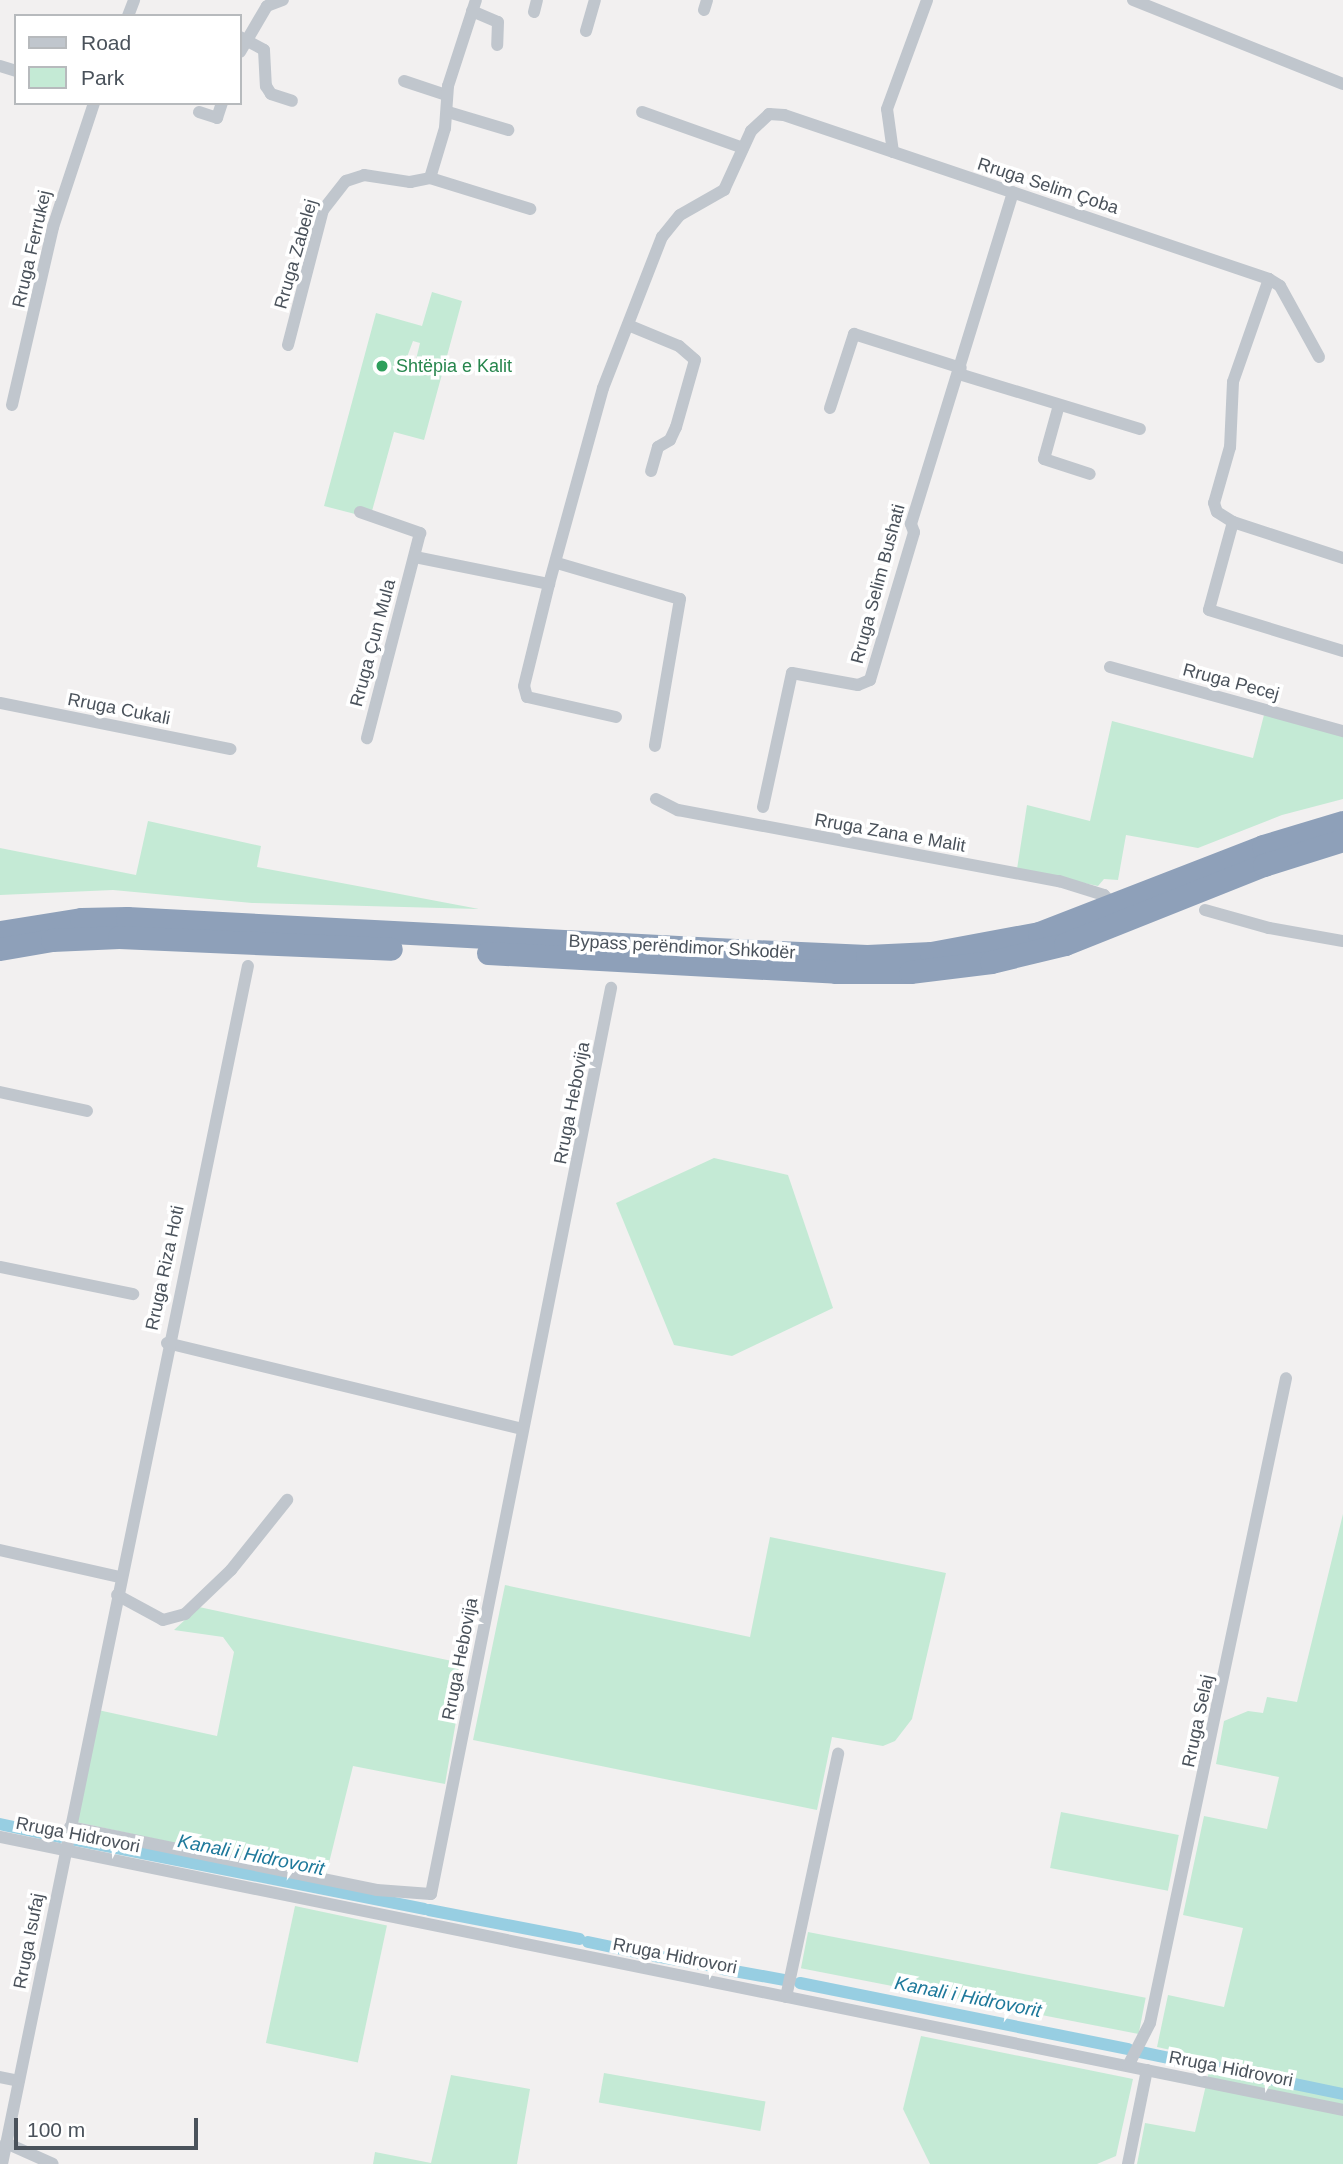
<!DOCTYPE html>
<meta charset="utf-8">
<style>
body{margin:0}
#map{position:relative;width:1343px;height:2164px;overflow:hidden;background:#f2f0f0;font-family:Arial,sans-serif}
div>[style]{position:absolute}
.green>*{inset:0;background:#c4ead5;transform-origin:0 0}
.canal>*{height:12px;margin:-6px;padding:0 6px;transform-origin:6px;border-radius:6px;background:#97cee2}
.street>*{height:12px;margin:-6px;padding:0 6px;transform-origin:6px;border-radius:6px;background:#c0c6cd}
.highway>*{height:23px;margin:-11.5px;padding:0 11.5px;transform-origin:11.5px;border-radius:11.5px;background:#8ea0b9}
.dots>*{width:19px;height:19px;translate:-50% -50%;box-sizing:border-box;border:4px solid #fff;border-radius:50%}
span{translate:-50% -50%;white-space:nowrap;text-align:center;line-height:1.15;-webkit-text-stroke:7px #fff;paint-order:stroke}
.street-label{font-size:18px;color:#4a525b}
.leisure-label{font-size:18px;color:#27864d}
.left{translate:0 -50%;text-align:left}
.water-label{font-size:19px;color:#1e799b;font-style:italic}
.legend{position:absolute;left:14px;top:14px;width:228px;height:91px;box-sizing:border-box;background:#fff;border:2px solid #b7babd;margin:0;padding:9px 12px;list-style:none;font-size:21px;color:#4a525b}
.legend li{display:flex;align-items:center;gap:14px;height:35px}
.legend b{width:35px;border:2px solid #b7babd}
.scale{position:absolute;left:14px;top:2118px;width:184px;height:32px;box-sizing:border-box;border:4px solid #4a525b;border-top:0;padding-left:9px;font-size:21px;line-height:24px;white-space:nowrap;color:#4a525b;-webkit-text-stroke:5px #fff;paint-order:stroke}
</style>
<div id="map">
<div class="green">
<div style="clip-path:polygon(evenodd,432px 292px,462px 301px,424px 440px,394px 432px,372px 511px,357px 507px,355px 514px,324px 506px,376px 313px,422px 326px,432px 292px,413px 341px,420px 343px,412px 376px,401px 373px,413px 341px)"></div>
<div style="clip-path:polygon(1265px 711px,1343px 732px,1343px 799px,1282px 815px,1198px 848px,1126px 835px,1118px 880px,1104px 879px,1098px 886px,1017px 869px,1027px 805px,1090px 821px,1112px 721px,1253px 758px)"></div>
<div style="clip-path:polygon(148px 821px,261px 846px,257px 867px,479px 909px,252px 903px,113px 890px,0 895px,0 848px,136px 875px)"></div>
<div style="clip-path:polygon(714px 1158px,788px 1175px,833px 1308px,732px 1356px,674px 1345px,616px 1203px)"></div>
<div style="clip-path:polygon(1343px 1514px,1343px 2164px,1137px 2164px,1145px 2123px,1195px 2132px,1212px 2059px,1157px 2047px,1168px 1995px,1224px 2007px,1243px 1928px,1183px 1915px,1204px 1816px,1267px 1829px,1279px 1777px,1216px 1764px,1224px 1721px,1248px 1711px,1263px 1713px,1267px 1697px,1297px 1702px)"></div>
<div style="clip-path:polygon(770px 1537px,946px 1573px,912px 1719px,895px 1741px,883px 1746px,832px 1737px,817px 1810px,473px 1740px,505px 1585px,750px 1637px)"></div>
<div style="clip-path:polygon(199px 1607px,466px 1664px,445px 1784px,353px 1766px,326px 1875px,76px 1822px,98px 1710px,217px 1736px,234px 1652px,223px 1637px,174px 1630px)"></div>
<div style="left:1061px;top:1812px;width:120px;height:57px;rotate:11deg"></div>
<div style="left:295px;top:1906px;width:94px;height:140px;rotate:12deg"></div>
<div style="left:808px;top:1932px;width:344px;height:37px;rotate:11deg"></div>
<div style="clip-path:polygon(921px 2036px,1133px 2079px,1116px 2156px,1097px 2164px,930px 2164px,903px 2109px)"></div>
<div style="left:604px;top:2073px;width:164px;height:30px;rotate:10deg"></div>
<div style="clip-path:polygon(451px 2075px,530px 2089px,517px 2164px,373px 2164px,375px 2152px,431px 2163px)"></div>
</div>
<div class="canal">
<div style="left:0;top:1824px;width:61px;rotate:12.2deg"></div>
<div style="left:71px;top:1839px;width:360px;rotate:11.2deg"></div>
<div style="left:429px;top:1910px;width:153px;rotate:10.9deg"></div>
<div style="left:588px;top:1942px;width:58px;rotate:11.9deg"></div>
<div style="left:655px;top:1956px;width:59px;rotate:9.8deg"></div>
<div style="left:723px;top:1969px;width:63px;rotate:10.1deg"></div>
<div style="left:800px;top:1983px;width:335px;rotate:11.4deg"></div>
<div style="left:1140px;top:2052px;width:207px;rotate:11.7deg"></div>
</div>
<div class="street">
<div style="left:1133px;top:0;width:226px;rotate:21.8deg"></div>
<div style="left:704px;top:10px;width:10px;rotate:-73deg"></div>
<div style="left:472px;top:11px;width:28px;rotate:23deg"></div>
<div style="left:498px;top:22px;width:23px;rotate:92deg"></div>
<div style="left:534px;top:12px;width:12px;rotate:-76deg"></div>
<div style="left:128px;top:16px;width:17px;rotate:-69deg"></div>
<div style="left:586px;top:31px;width:32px;rotate:-74deg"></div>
<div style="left:240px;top:37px;width:27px;rotate:28deg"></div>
<div style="left:264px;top:50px;width:36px;rotate:87deg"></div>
<div style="left:266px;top:86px;width:9px;rotate:58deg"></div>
<div style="left:271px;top:94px;width:22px;rotate:18deg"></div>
<div style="left:240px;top:52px;width:53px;rotate:-59.6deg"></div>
<div style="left:267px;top:6px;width:17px;rotate:-21deg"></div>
<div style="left:0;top:66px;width:17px;rotate:17deg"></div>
<div style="left:404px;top:81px;width:44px;rotate:18.4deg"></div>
<div style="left:199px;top:112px;width:19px;rotate:18deg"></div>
<div style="left:217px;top:118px;width:16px;rotate:-72deg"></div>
<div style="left:448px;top:112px;width:63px;rotate:16.7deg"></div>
<div style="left:642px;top:112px;width:107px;rotate:19.6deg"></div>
<div style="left:893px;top:152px;width:43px;rotate:-97.9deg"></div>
<div style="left:887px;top:109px;width:116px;rotate:-69.8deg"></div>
<div style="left:430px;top:178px;width:52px;rotate:-73.3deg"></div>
<div style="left:445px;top:128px;width:42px;rotate:-85.9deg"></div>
<div style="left:448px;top:86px;width:90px;rotate:-72deg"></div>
<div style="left:1269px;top:279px;width:109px;rotate:109.3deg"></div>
<div style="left:1233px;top:382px;width:65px;rotate:92.6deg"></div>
<div style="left:1230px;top:447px;width:58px;rotate:105.9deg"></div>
<div style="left:1214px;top:503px;width:9px;rotate:72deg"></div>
<div style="left:1217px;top:512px;width:19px;rotate:32deg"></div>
<div style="left:1233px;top:522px;width:116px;rotate:18.1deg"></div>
<div style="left:628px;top:325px;width:55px;rotate:22.4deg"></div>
<div style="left:679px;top:346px;width:21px;rotate:41deg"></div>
<div style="left:695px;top:360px;width:70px;rotate:105.8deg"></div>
<div style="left:676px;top:427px;width:14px;rotate:115deg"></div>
<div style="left:670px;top:440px;width:14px;rotate:150deg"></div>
<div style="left:658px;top:447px;width:25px;rotate:106deg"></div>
<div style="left:288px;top:345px;width:139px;rotate:-75.5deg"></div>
<div style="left:323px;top:210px;width:37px;rotate:-52deg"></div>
<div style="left:346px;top:181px;width:19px;rotate:-18deg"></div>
<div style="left:364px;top:175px;width:47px;rotate:8.7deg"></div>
<div style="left:410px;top:182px;width:20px;rotate:-11deg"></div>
<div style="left:430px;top:178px;width:105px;rotate:17.2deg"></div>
<div style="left:959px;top:374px;width:189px;rotate:16.9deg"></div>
<div style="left:12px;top:405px;width:183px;rotate:-77deg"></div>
<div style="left:53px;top:227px;width:131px;rotate:-71.7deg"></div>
<div style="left:1059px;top:405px;width:56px;rotate:105.5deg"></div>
<div style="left:1044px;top:459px;width:48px;rotate:18.1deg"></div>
<div style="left:830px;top:408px;width:78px;rotate:-72deg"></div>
<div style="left:854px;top:334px;width:112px;rotate:17.6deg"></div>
<div style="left:360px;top:512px;width:64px;rotate:19.3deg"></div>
<div style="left:420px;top:533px;width:212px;rotate:104.5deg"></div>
<div style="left:1233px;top:522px;width:91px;rotate:105.3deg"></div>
<div style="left:1209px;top:610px;width:140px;rotate:17deg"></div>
<div style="left:415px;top:557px;width:137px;rotate:11.4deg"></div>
<div style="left:557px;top:563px;width:128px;rotate:16.3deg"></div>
<div style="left:680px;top:599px;width:149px;rotate:99.7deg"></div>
<div style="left:1110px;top:667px;width:242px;rotate:15.4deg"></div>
<div style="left:0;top:703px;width:235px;rotate:11.3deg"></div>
<div style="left:616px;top:717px;width:91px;rotate:-167.3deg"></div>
<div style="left:527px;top:697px;width:11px;rotate:-105deg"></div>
<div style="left:524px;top:686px;width:105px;rotate:-76.2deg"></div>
<div style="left:549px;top:584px;width:203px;rotate:-74.6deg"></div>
<div style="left:603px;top:388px;width:162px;rotate:-68.7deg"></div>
<div style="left:662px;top:237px;width:28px;rotate:-51deg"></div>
<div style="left:680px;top:215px;width:51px;rotate:-29.6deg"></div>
<div style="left:724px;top:190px;width:65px;rotate:-65.4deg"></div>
<div style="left:751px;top:131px;width:25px;rotate:-43deg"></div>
<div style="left:769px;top:114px;width:15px;rotate:4deg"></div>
<div style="left:784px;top:115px;width:512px;rotate:18.68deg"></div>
<div style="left:1269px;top:279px;width:13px;rotate:32deg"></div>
<div style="left:1280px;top:286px;width:81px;rotate:61.2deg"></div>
<div style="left:656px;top:799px;width:25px;rotate:27deg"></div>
<div style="left:678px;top:810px;width:388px;rotate:10.6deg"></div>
<div style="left:1059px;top:881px;width:47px;rotate:17.3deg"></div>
<div style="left:1104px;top:895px;width:15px;rotate:48deg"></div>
<div style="left:763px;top:807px;width:137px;rotate:-77.8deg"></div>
<div style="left:792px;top:673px;width:67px;rotate:10.3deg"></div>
<div style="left:858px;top:685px;width:13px;rotate:-23deg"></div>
<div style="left:870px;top:680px;width:154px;rotate:-73.4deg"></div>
<div style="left:914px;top:532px;width:9px;rotate:-111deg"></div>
<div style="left:911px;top:524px;width:347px;rotate:-72.9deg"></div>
<div style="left:1205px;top:910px;width:66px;rotate:15.7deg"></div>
<div style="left:1269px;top:928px;width:75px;rotate:10deg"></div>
<div style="left:0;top:1092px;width:89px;rotate:12.3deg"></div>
<div style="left:0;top:1267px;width:136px;rotate:11.5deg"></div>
<div style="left:167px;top:1343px;width:366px;rotate:13.6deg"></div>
<div style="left:0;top:1550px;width:123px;rotate:12.7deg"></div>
<div style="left:117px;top:1595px;width:52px;rotate:28.5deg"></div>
<div style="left:163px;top:1620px;width:23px;rotate:-15deg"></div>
<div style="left:185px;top:1614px;width:64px;rotate:-43.7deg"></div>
<div style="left:231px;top:1570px;width:90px;rotate:-51.3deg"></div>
<div style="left:70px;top:1827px;width:313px;rotate:11.6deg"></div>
<div style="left:377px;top:1890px;width:54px;rotate:4.2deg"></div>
<div style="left:431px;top:1894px;width:924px;rotate:-78.76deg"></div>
<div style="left:0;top:1837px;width:1370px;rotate:11.49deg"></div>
<div style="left:786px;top:1997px;width:249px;rotate:-77.9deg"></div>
<div style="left:1128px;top:2066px;width:48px;rotate:-62.9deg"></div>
<div style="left:1150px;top:2023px;width:659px;rotate:-78.09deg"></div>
<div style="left:0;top:2077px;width:19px;rotate:12deg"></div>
<div style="left:6px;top:2143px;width:51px;rotate:24.1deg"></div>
<div style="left:2px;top:2164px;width:1223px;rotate:-78.4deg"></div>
<div style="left:1128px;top:2164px;width:96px;rotate:-78.6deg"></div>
</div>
<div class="highway">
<div style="left:0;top:932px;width:82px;rotate:-9.1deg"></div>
<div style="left:81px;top:919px;width:46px;rotate:-1.2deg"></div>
<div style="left:127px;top:918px;width:628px;rotate:3.01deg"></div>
<div style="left:754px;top:951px;width:113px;rotate:2.5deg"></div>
<div style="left:867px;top:956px;width:64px;rotate:-2.7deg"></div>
<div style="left:931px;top:953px;width:110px;rotate:-10.5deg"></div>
<div style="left:1039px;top:933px;width:240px;rotate:-21.2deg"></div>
<div style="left:1263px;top:846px;width:84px;rotate:-16.7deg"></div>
<div style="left:0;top:949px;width:53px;rotate:-9.8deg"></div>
<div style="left:52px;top:940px;width:67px;rotate:-2.6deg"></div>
<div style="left:119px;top:937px;width:272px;rotate:2.5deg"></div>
<div style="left:488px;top:953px;width:349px;rotate:3.1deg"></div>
<div style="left:836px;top:972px;width:74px"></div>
<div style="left:910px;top:972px;width:82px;rotate:-7deg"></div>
<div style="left:991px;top:962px;width:76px;rotate:-13.7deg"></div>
<div style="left:1065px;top:944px;width:214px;rotate:-21.7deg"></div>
<div style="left:1264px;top:865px;width:83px;rotate:-17.6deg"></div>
</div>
<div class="dots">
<div style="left:382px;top:366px;background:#2e9e5b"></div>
</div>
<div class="street-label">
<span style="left:1048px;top:186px;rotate:18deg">Rruga Selim Çoba</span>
<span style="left:32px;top:249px;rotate:-77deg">Rruga Ferrukej</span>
<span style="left:296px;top:254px;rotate:-74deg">Rruga Zabelej</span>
<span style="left:878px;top:584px;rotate:-75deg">Rruga Selim Bushati</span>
<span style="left:373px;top:643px;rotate:-75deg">Rruga Çun Mula</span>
<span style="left:1231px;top:682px;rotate:15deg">Rruga Pecej</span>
<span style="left:119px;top:709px;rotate:11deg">Rruga Cukali</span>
<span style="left:890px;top:833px;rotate:10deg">Rruga Zana e Malit</span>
<span style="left:682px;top:947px;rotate:3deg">Bypass perëndimor Shkodër</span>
<span style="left:572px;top:1103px;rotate:-79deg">Rruga Hebovija</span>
<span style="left:165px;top:1268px;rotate:-78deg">Rruga Riza Hoti</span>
<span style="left:460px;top:1659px;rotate:-79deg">Rruga Hebovija</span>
<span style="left:1198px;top:1721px;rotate:-78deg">Rruga Selaj</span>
<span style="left:78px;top:1835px;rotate:11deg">Rruga Hidrovori</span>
<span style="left:29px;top:1941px;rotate:-79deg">Rruga Isufaj</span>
<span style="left:675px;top:1956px;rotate:11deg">Rruga Hidrovori</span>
<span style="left:1231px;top:2069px;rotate:11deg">Rruga Hidrovori</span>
</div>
<div class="leisure-label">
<span class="left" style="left:396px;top:366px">Shtëpia e Kalit</span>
</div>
<div class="water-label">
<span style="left:251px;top:1855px;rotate:11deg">Kanali i Hidrovorit</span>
<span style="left:968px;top:1997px;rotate:11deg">Kanali i Hidrovorit</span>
</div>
<ul class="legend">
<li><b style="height:9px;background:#c0c6cd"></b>Road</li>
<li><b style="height:19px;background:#c4ead5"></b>Park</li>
</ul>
<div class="scale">100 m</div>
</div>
